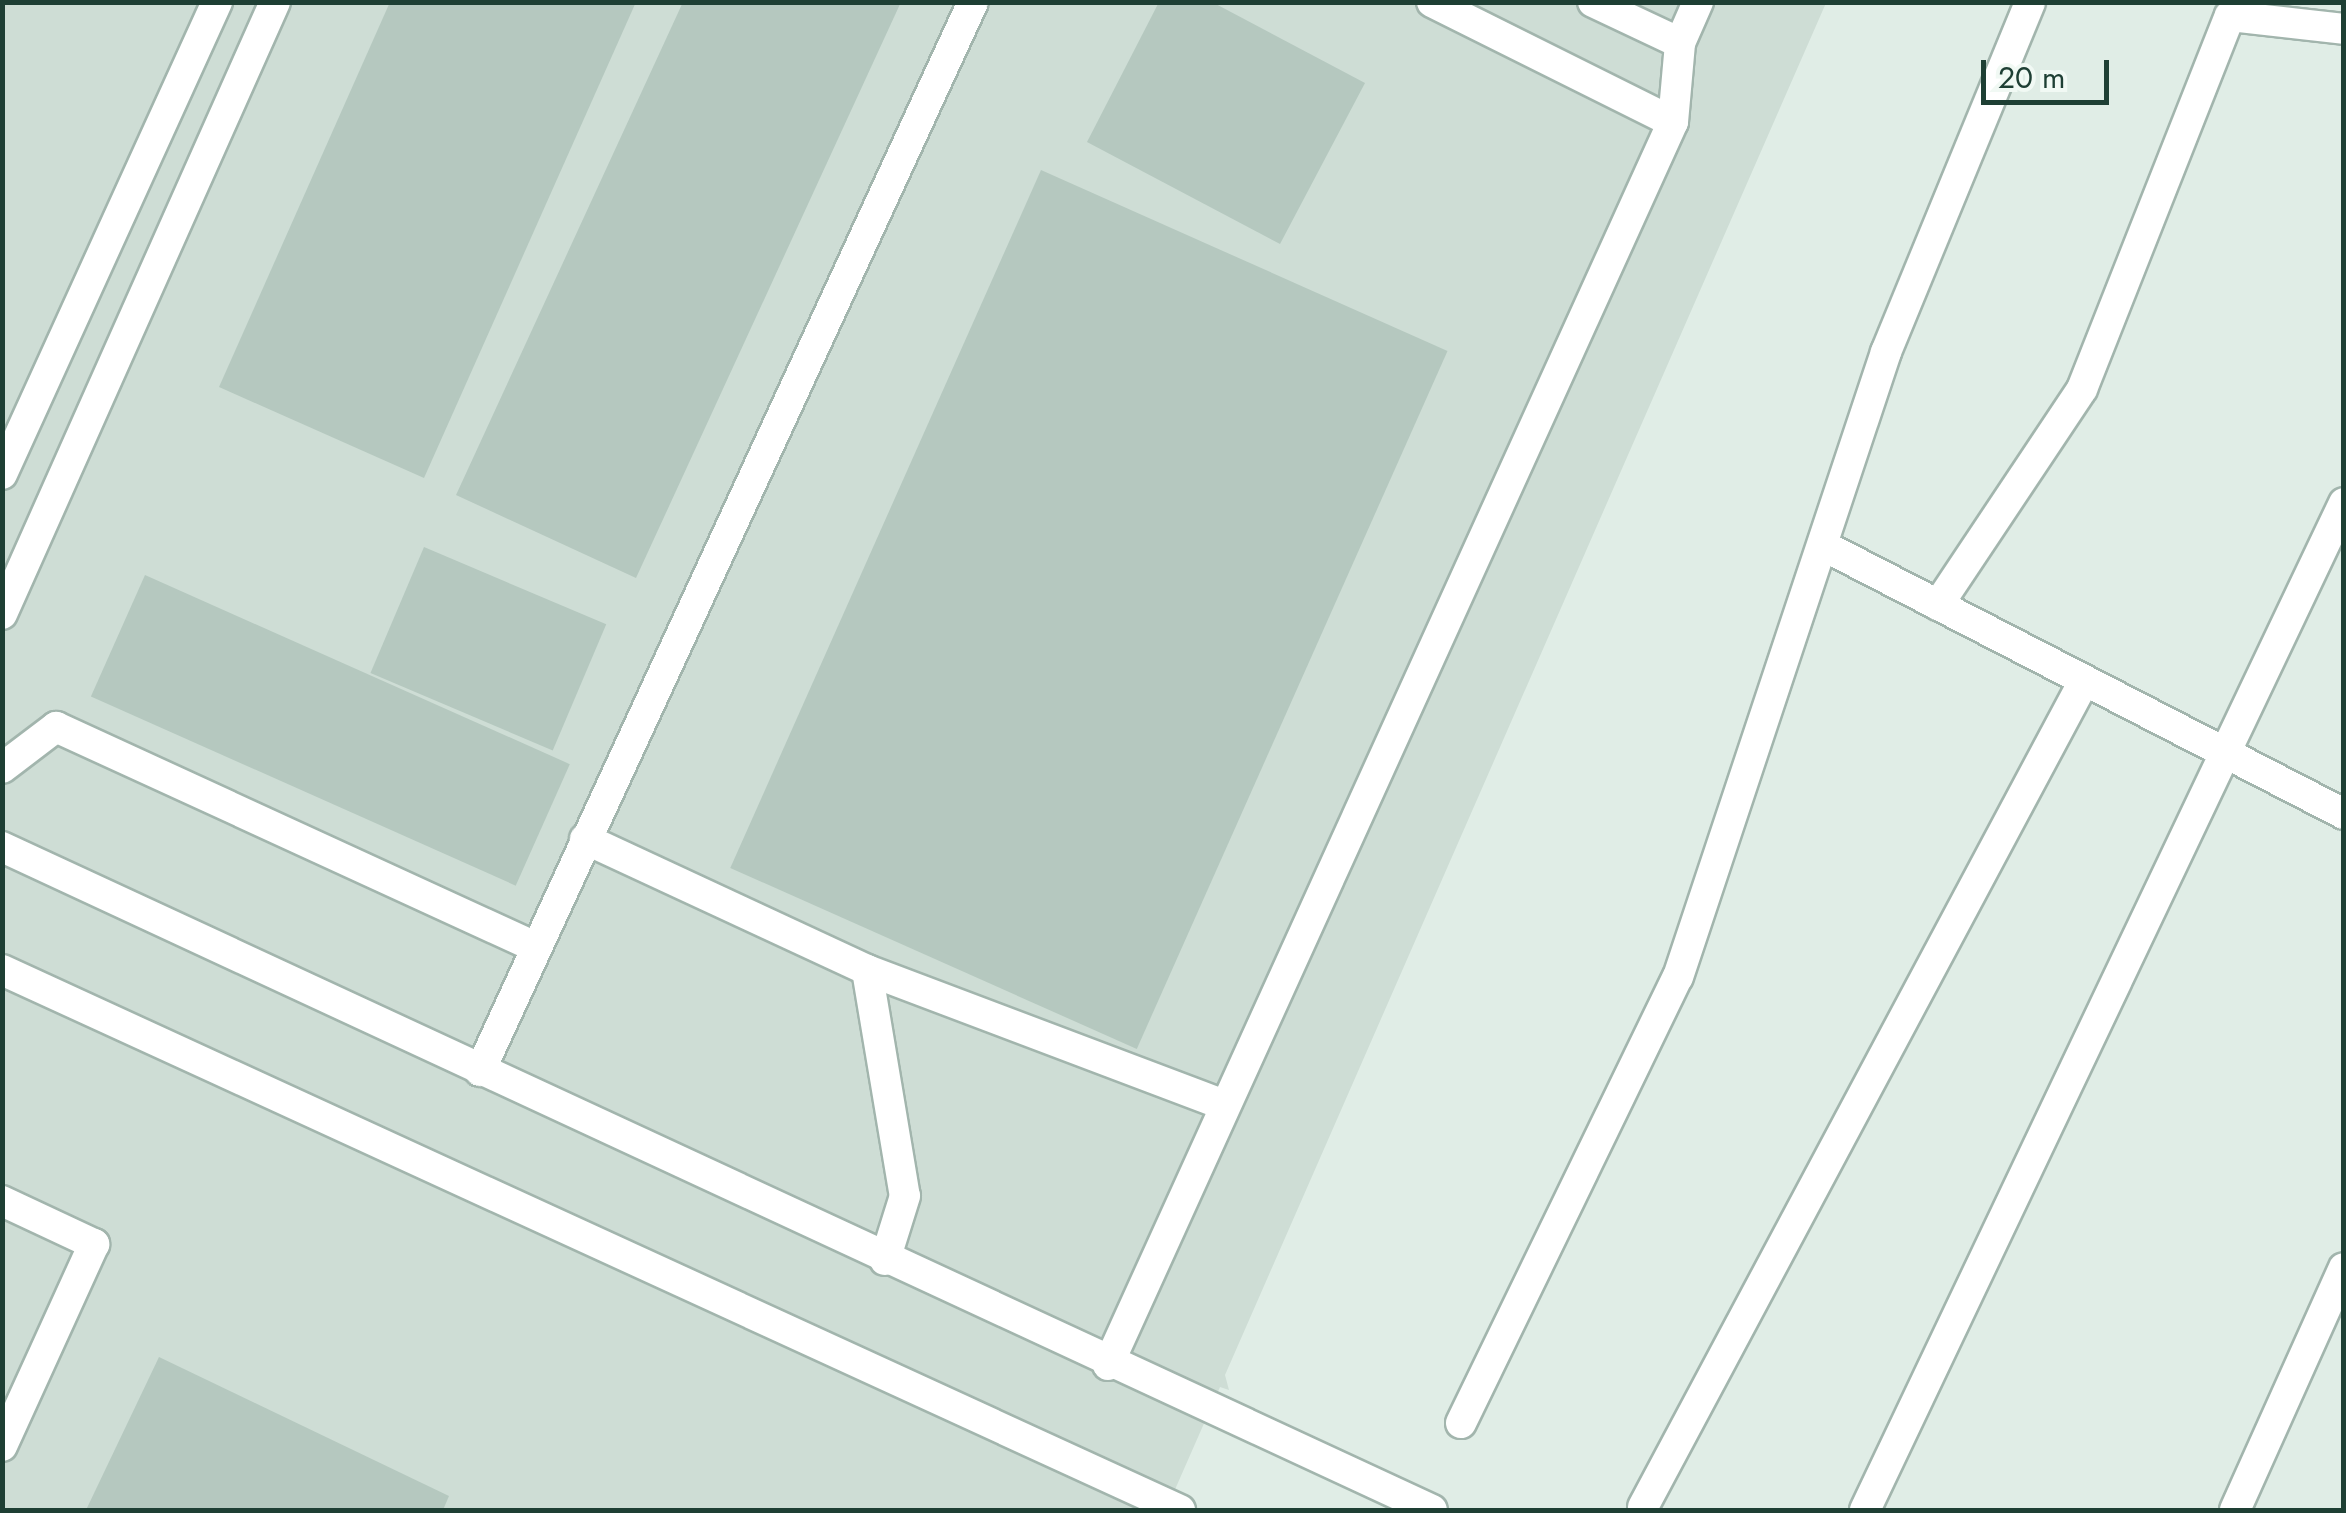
<!DOCTYPE html>
<style>
body{margin:0}
#map{position:relative;width:2346px;height:1513px;overflow:hidden;background:#e0ede6;font-family:Jost,sans-serif}
div>[style]{position:absolute}
.built>*{inset:0;background:#ceddd5}
.building>*{inset:0;background:#b5c8bf;transform-origin:0 0}
.roads{filter:drop-shadow(2px 0 #a2b5ad) drop-shadow(-2px 0 #a2b5ad) drop-shadow(0 2px #a2b5ad) drop-shadow(0 -2px #a2b5ad)}
.minor>*{height:30px;margin:-15px;padding:0 15px;transform-origin:15px;border-radius:15px;background:#fff}
span{translate:-50% -50%;white-space:nowrap;text-align:center;line-height:1.15;-webkit-text-stroke:10px #f1f9f4;paint-order:stroke}
.frame{position:absolute;inset:0;border:5px solid #1e3f34;pointer-events:none}
.scale{position:absolute;left:1981px;top:60px;width:128px;height:45px;box-sizing:border-box;border:5px solid #1e3f34;border-top:0;padding-left:12px;font-size:30px;line-height:35px;white-space:nowrap;color:#1e3f34;-webkit-text-stroke:8px #f1f9f4;paint-order:stroke}
</style>
<div id="map">
<div class="built">
<div style="clip-path:polygon(3px 3px,1826px 3px,1225px 1375px,1229px 1390px,1220px 1387px,1166px 1510px,3px 1510px)"></div>
</div>
<div class="building">
<div style="clip-path:polygon(390px 2px,636px 2px,424px 478px,219px 387px)"></div>
<div style="clip-path:polygon(683px 2px,901px 2px,636px 578px,456px 495px)"></div>
<div style="clip-path:polygon(1159px 2px,1212px 2px,1365px 83px,1280px 244px,1087px 142px)"></div>
<div style="left:1041px;top:170px;width:445px;height:764px;rotate:24deg"></div>
<div style="left:424px;top:547px;width:198px;height:137px;rotate:23deg"></div>
<div style="left:145px;top:575px;width:465px;height:133px;rotate:24deg"></div>
<div style="clip-path:polygon(159px 1357px,449px 1496px,443px 1510px,86px 1510px)"></div>
</div>
<div class="roads">
<div class="minor">
<div style="left:1432px;top:2px;width:269px;rotate:26.5deg"></div>
<div style="left:1593px;top:2px;width:96px;rotate:25.2deg"></div>
<div style="left:2px;top:474px;width:519px;rotate:-65.51deg"></div>
<div style="left:1826px;top:547px;width:583px;rotate:27.27deg"></div>
<div style="left:1938px;top:605px;width:260px;rotate:-56.3deg"></div>
<div style="left:2082px;top:389px;width:401px;rotate:-68.4deg"></div>
<div style="left:2230px;top:16px;width:115px;rotate:6.5deg"></div>
<div style="left:2px;top:614px;width:670px;rotate:-65.96deg"></div>
<div style="left:2px;top:768px;width:68px;rotate:-37.2deg"></div>
<div style="left:56px;top:727px;width:523px;rotate:24.65deg"></div>
<div style="left:585px;top:839px;width:311px;rotate:24.9deg"></div>
<div style="left:867px;top:970px;width:379px;rotate:20.7deg"></div>
<div style="left:2px;top:847px;width:1576px;rotate:24.87deg"></div>
<div style="left:2px;top:970px;width:1296px;rotate:24.63deg"></div>
<div style="left:867px;top:970px;width:229px;rotate:80.5deg"></div>
<div style="left:905px;top:1196px;width:67px;rotate:107.4deg"></div>
<div style="left:480px;top:1071px;width:1177px;rotate:-65.24deg"></div>
<div style="left:2px;top:1201px;width:102px;rotate:25.1deg"></div>
<div style="left:94px;top:1244px;width:222px;rotate:114.5deg"></div>
<div style="left:1108px;top:1365px;width:1365px;rotate:-65.56deg"></div>
<div style="left:1673px;top:122px;width:79px;rotate:-84.9deg"></div>
<div style="left:1680px;top:43px;width:45px;rotate:-66.3deg"></div>
<div style="left:1461px;top:1423px;width:496px;rotate:-64.1deg"></div>
<div style="left:1678px;top:977px;width:659px;rotate:-71.59deg"></div>
<div style="left:1886px;top:352px;width:378px;rotate:-67.6deg"></div>
<div style="left:1643px;top:1507px;width:936px;rotate:-61.9deg"></div>
<div style="left:1865px;top:1510px;width:1115px;rotate:-64.56deg"></div>
<div style="left:2235px;top:1510px;width:265px;rotate:-65.8deg"></div>
</div>
</div>
<div class="frame"></div>
<div class="scale">20 m</div>
</div>
